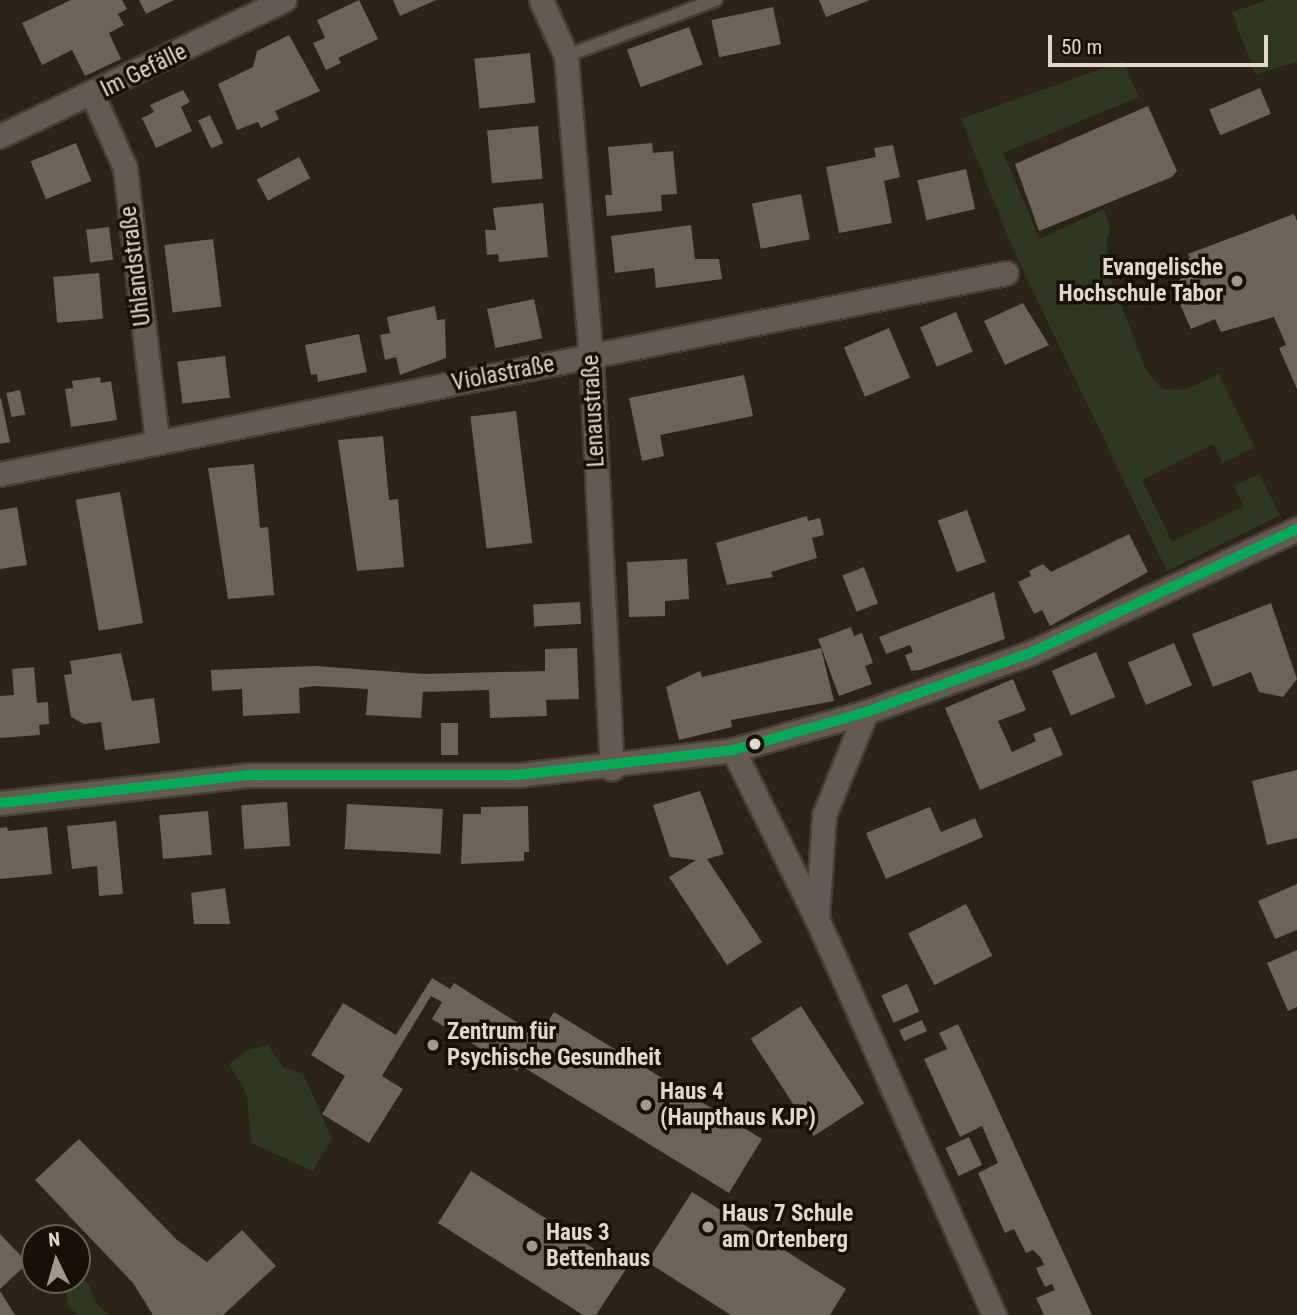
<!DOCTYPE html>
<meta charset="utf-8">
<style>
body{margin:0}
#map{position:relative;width:1297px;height:1315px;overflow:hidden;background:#2b2315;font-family:"Roboto Condensed",sans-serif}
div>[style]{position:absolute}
.green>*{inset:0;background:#2e3820}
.building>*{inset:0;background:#6c6359;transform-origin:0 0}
.roads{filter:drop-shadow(2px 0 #463f33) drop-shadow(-2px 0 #463f33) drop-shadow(0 2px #463f33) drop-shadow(0 -2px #463f33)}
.lane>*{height:12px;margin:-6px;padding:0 6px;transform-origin:6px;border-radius:6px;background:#655a51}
.street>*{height:23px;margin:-11.5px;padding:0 11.5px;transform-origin:11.5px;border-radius:11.5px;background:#655a51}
.bus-1>*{height:10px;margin:-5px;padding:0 5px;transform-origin:5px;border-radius:5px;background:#06aa56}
.dots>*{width:19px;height:19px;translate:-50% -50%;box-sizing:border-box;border:4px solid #171006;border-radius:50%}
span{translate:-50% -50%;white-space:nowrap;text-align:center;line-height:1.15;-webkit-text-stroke:7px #171006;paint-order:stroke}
.street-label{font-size:23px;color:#e1d8c9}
.poi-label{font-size:23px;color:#e1d8c9;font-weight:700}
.right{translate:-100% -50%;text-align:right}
.left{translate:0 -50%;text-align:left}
.north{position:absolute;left:21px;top:1224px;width:70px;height:70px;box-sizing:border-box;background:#171006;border:2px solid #686054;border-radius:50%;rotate:355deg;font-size:19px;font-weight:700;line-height:28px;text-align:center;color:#e1d8c9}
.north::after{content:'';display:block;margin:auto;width:24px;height:32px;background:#a1998a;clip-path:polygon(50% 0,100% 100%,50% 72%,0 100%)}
.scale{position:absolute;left:1048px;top:35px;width:220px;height:32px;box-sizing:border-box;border:4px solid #e1d8c9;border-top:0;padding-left:9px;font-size:21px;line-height:24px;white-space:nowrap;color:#e1d8c9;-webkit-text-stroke:5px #171006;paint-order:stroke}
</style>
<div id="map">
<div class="green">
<div style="clip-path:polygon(1268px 0,1297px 0,1297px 62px,1255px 74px,1232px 12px)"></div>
<div style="clip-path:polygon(1123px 61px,1139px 97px,1003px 153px,1040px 239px,1104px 209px,1110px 229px,1106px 241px,1110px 276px,1146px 370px,1162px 389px,1185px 390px,1219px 374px,1255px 447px,1223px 463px,1213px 444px,1142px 480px,1172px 542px,1244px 506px,1234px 486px,1259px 474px,1280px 515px,1167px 571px,1013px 249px,961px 119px)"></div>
<div style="clip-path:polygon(268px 1045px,283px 1067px,303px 1074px,332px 1138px,313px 1171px,251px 1143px,247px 1094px,229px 1064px,248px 1050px)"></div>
<div style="clip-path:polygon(77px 1277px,88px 1282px,94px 1301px,109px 1315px,77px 1315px,68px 1305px,64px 1285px)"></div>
</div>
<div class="building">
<div style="clip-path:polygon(71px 0,122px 0,127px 9px,118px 14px,124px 25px,109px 33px,121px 59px,85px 76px,72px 50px,42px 65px,22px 23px)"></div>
<div style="clip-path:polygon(139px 0,174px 0,146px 14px)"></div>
<div style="clip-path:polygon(359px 0,378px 39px,338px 58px,341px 63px,326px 70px,313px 43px,325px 38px,317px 20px)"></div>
<div style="clip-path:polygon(393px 0,436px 0,400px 16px)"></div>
<div style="clip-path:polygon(819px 0,870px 0,826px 17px)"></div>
<div style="left:773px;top:7px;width:38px;height:63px;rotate:78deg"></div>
<div style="left:689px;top:27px;width:40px;height:66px;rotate:70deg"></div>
<div style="clip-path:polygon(289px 35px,320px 91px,275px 111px,279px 119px,261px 128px,258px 122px,237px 130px,218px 84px,253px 67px,257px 51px)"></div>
<div style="left:530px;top:53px;width:50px;height:56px;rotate:84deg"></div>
<div style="left:1260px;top:88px;width:28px;height:55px;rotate:67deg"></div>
<div style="clip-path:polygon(183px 90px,190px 102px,181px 107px,192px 131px,156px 148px,142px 118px,154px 112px,150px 105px)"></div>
<div style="clip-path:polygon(1148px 106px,1177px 171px,1172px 177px,1039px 231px,1015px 164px)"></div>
<div style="left:210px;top:115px;width:31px;height:13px;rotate:65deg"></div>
<div style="left:538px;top:126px;width:53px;height:51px;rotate:85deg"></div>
<div style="left:76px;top:143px;width:41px;height:49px;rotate:68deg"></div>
<div style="clip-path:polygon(652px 143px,653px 153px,673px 151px,677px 194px,661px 195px,662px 211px,607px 216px,605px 195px,612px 195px,608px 147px)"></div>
<div style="clip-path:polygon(893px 145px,900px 177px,884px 181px,892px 223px,839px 233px,826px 167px,876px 157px,874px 148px)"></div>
<div style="left:299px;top:157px;width:24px;height:48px;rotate:62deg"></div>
<div style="left:966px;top:169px;width:41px;height:50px;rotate:77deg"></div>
<div style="left:801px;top:194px;width:46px;height:50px;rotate:79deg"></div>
<div style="clip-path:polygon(543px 203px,548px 257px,499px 262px,498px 254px,487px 255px,485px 230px,496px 230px,493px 208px)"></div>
<div style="clip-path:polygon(1294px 214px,1297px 221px,1297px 389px,1279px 348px,1286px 345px,1274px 317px,1221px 332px,1215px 319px,1191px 329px,1171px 284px,1181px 279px,1175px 265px,1190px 258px,1188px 254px)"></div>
<div style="clip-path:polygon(691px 225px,695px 259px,719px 259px,722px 279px,656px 288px,654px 268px,615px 273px,611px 236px)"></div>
<div style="left:109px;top:227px;width:33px;height:23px;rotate:83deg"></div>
<div style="left:213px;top:239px;width:68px;height:49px;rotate:83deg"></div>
<div style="left:99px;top:273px;width:46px;height:46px;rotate:85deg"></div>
<div style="left:534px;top:299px;width:40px;height:48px;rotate:78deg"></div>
<div style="clip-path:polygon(1023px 303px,1049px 345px,1005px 365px,984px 321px)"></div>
<div style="clip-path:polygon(435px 306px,437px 320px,445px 319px,446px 358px,400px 375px,396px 357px,385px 360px,380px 335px,390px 333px,387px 317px)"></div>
<div style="left:956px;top:312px;width:43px;height:39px;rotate:67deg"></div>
<div style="left:889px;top:328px;width:54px;height:49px;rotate:67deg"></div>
<div style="clip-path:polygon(359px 334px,367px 372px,318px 382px,317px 374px,311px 375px,305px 345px)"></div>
<div style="left:225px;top:356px;width:42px;height:48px;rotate:83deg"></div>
<div style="clip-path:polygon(744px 375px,753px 416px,660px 435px,664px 456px,642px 461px,629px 398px)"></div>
<div style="clip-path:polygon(100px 377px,101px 383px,111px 381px,117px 420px,71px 427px,65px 389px,73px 388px,72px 381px)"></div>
<div style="left:20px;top:390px;width:25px;height:14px;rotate:78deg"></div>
<div style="clip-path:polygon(1px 398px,10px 442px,0 444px,0 399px)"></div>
<div style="left:516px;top:411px;width:133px;height:46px;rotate:83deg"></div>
<div style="clip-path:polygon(383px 436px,389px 500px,398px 499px,404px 567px,357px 571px,338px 440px)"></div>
<div style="clip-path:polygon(254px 464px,260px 528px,268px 527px,274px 595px,228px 599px,208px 468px)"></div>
<div style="left:120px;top:492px;width:133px;height:45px;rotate:80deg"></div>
<div style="clip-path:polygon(17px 507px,27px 565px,0 569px,0 510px)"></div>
<div style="left:967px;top:510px;width:55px;height:31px;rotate:70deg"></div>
<div style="clip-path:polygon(807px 516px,808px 521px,820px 518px,824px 535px,812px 538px,817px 558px,771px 572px,773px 577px,727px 585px,716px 543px)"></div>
<div style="clip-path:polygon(1129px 534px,1148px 572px,1050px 626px,1042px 610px,1034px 614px,1018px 582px,1031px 576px,1029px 571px,1043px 564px,1051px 572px)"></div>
<div style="clip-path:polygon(687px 559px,689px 599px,665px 601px,665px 616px,629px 617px,627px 562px)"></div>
<div style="left:864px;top:567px;width:39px;height:23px;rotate:69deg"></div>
<div style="clip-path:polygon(994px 592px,1005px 639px,920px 670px,911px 671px,905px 655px,913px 652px,910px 645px,886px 654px,879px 637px)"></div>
<div style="left:580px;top:602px;width:22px;height:47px;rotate:87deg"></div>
<div style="clip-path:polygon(1271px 603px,1297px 679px,1283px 697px,1259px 692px,1251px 672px,1213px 687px,1192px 634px)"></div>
<div style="clip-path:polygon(851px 627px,854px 636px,862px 633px,873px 663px,865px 666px,872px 684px,839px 696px,818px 639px)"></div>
<div style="left:1174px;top:643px;width:46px;height:50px;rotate:67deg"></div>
<div style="clip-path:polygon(577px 648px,579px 699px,546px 700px,547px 716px,490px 718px,489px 690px,423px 692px,421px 718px,366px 715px,368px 689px,315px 686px,299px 688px,300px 713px,243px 716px,242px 689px,212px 691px,211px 670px,315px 666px,424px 674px,545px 671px,545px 649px)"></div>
<div style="clip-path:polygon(821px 648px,834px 701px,731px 720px,732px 727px,679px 740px,666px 687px,700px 671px,702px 677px)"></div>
<div style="left:1096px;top:652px;width:49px;height:48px;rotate:67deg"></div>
<div style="clip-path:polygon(121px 653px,132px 701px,154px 698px,160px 743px,105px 750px,101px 722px,84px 724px,71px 717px,64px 675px,72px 674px,70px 661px)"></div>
<div style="clip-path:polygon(34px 667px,37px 703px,48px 702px,49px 724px,39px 725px,40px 735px,0 738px,0 696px,14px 695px,12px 669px)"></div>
<div style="clip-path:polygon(1013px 679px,1026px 710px,998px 721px,1012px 752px,1036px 741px,1033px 734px,1051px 727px,1063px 755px,980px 790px,945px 708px)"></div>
<div style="left:441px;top:723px;width:17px;height:32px"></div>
<div style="clip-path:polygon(1297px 770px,1297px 838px,1267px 845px,1252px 781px)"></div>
<div style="clip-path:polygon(700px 791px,724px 854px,707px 859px,762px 942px,727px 965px,669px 877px,696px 860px,670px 857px,653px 805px)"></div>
<div style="left:287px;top:802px;width:44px;height:46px;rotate:86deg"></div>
<div style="left:347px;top:804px;width:96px;height:45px;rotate:3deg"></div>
<div style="clip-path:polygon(528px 806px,529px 852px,524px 852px,524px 861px,461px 864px,463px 814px,481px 814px,481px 807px)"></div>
<div style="clip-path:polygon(930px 807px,941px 832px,975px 818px,983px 837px,886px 879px,866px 833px)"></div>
<div style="left:208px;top:811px;width:44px;height:49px;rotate:85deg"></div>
<div style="clip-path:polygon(116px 821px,123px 894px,99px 896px,97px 866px,72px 869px,67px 826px)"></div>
<div style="clip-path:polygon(7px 827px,8px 831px,47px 827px,52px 874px,0 879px,0 828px)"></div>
<div style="clip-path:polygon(1297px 884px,1297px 930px,1275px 939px,1258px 901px)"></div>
<div style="clip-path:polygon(225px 888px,230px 924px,194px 924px,191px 893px)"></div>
<div style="left:966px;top:904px;width:58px;height:65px;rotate:63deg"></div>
<div style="clip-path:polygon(1297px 950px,1297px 1007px,1288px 1011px,1267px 963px)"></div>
<div style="clip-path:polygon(432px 978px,450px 989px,454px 983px,539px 1036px,554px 1012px,762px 1139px,729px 1193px,520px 1065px,517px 1071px,432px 1019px,442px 1002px,431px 996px,382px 1076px,403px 1089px,369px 1143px,322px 1114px,345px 1076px,311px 1055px,343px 1003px,396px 1035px)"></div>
<div style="left:907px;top:984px;width:30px;height:28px;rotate:66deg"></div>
<div style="left:801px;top:1006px;width:116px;height:60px;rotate:57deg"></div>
<div style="left:922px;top:1020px;width:12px;height:25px;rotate:66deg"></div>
<div style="clip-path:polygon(958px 1024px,984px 1079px,1092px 1315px,1044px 1315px,1036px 1298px,1055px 1290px,1052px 1284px,1045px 1287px,1036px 1268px,1044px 1265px,1041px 1258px,1033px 1250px,1026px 1253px,1014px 1229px,1005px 1233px,978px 1173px,998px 1163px,982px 1126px,960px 1137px,924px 1059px,947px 1049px,939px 1033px)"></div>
<div style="left:969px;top:1137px;width:31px;height:26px;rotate:65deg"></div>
<div style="clip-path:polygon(79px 1139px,177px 1240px,207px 1262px,242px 1230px,276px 1266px,223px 1315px,153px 1315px,133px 1283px,35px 1180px)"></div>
<div style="clip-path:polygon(471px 1171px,626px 1269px,596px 1315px,583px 1315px,438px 1223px)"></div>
<div style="clip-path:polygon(692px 1192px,846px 1289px,830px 1315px,731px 1315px,647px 1262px)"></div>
<div style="clip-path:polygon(0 1234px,28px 1263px,0 1289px)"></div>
<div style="clip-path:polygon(0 1291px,15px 1315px,0 1315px)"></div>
</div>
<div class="roads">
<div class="lane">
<div style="left:566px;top:56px;width:160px;rotate:-20.5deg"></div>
</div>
<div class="street">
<div style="left:541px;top:0;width:61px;rotate:65.9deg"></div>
<div style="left:566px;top:56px;width:302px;rotate:85.3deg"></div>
<div style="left:591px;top:357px;width:412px;rotate:87.1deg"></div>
<div style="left:93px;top:96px;width:79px;rotate:66deg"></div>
<div style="left:125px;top:168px;width:276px;rotate:83.3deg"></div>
<div style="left:0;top:136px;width:315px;rotate:-25.6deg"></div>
<div style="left:0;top:474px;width:1026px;rotate:-11.3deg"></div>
<div style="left:733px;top:750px;width:189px;rotate:63.6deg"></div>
<div style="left:817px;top:919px;width:434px;rotate:65.9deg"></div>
<div style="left:0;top:803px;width:250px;rotate:-6.4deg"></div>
<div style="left:248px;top:775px;width:270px"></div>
<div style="left:518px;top:775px;width:216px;rotate:-6.6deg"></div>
<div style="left:733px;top:750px;width:138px;rotate:-15.9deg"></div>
<div style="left:866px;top:712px;width:174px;rotate:-19.8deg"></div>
<div style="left:1030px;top:653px;width:294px;rotate:-24.9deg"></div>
<div style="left:817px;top:919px;width:104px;rotate:-86.1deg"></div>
<div style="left:824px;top:815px;width:111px;rotate:-67.8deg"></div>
</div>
</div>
<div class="bus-1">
<div style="left:0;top:803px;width:250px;rotate:-6.4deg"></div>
<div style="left:248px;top:775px;width:270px"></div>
<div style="left:518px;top:775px;width:216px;rotate:-6.6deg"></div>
<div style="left:733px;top:750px;width:138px;rotate:-15.9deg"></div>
<div style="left:866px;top:712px;width:174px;rotate:-19.8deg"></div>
<div style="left:1030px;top:653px;width:294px;rotate:-24.9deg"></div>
</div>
<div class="dots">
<div style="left:1237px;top:281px;background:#a1998a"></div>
<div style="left:755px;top:744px;background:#e1d8c9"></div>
<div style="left:433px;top:1045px;background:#a1998a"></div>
<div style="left:646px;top:1105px;background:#a1998a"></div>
<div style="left:708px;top:1227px;background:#a1998a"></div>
<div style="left:532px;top:1246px;background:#a1998a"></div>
</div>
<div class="street-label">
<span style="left:144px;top:71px;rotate:-26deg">Im Gefälle</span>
<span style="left:136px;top:266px;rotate:-97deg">Uhlandstraße</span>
<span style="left:503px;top:374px;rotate:-11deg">Violastraße</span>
<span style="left:594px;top:411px;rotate:-93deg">Lenaustraße</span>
</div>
<div class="poi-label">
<span class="right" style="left:1223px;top:281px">Evangelische<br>Hochschule Tabor</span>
<span class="left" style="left:447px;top:1045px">Zentrum für<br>Psychische Gesundheit</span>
<span class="left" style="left:660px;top:1105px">Haus 4<br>(Haupthaus KJP)</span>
<span class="left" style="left:722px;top:1227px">Haus 7 Schule<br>am Ortenberg</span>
<span class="left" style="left:546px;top:1246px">Haus 3<br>Bettenhaus</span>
</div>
<div class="north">N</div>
<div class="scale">50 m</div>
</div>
